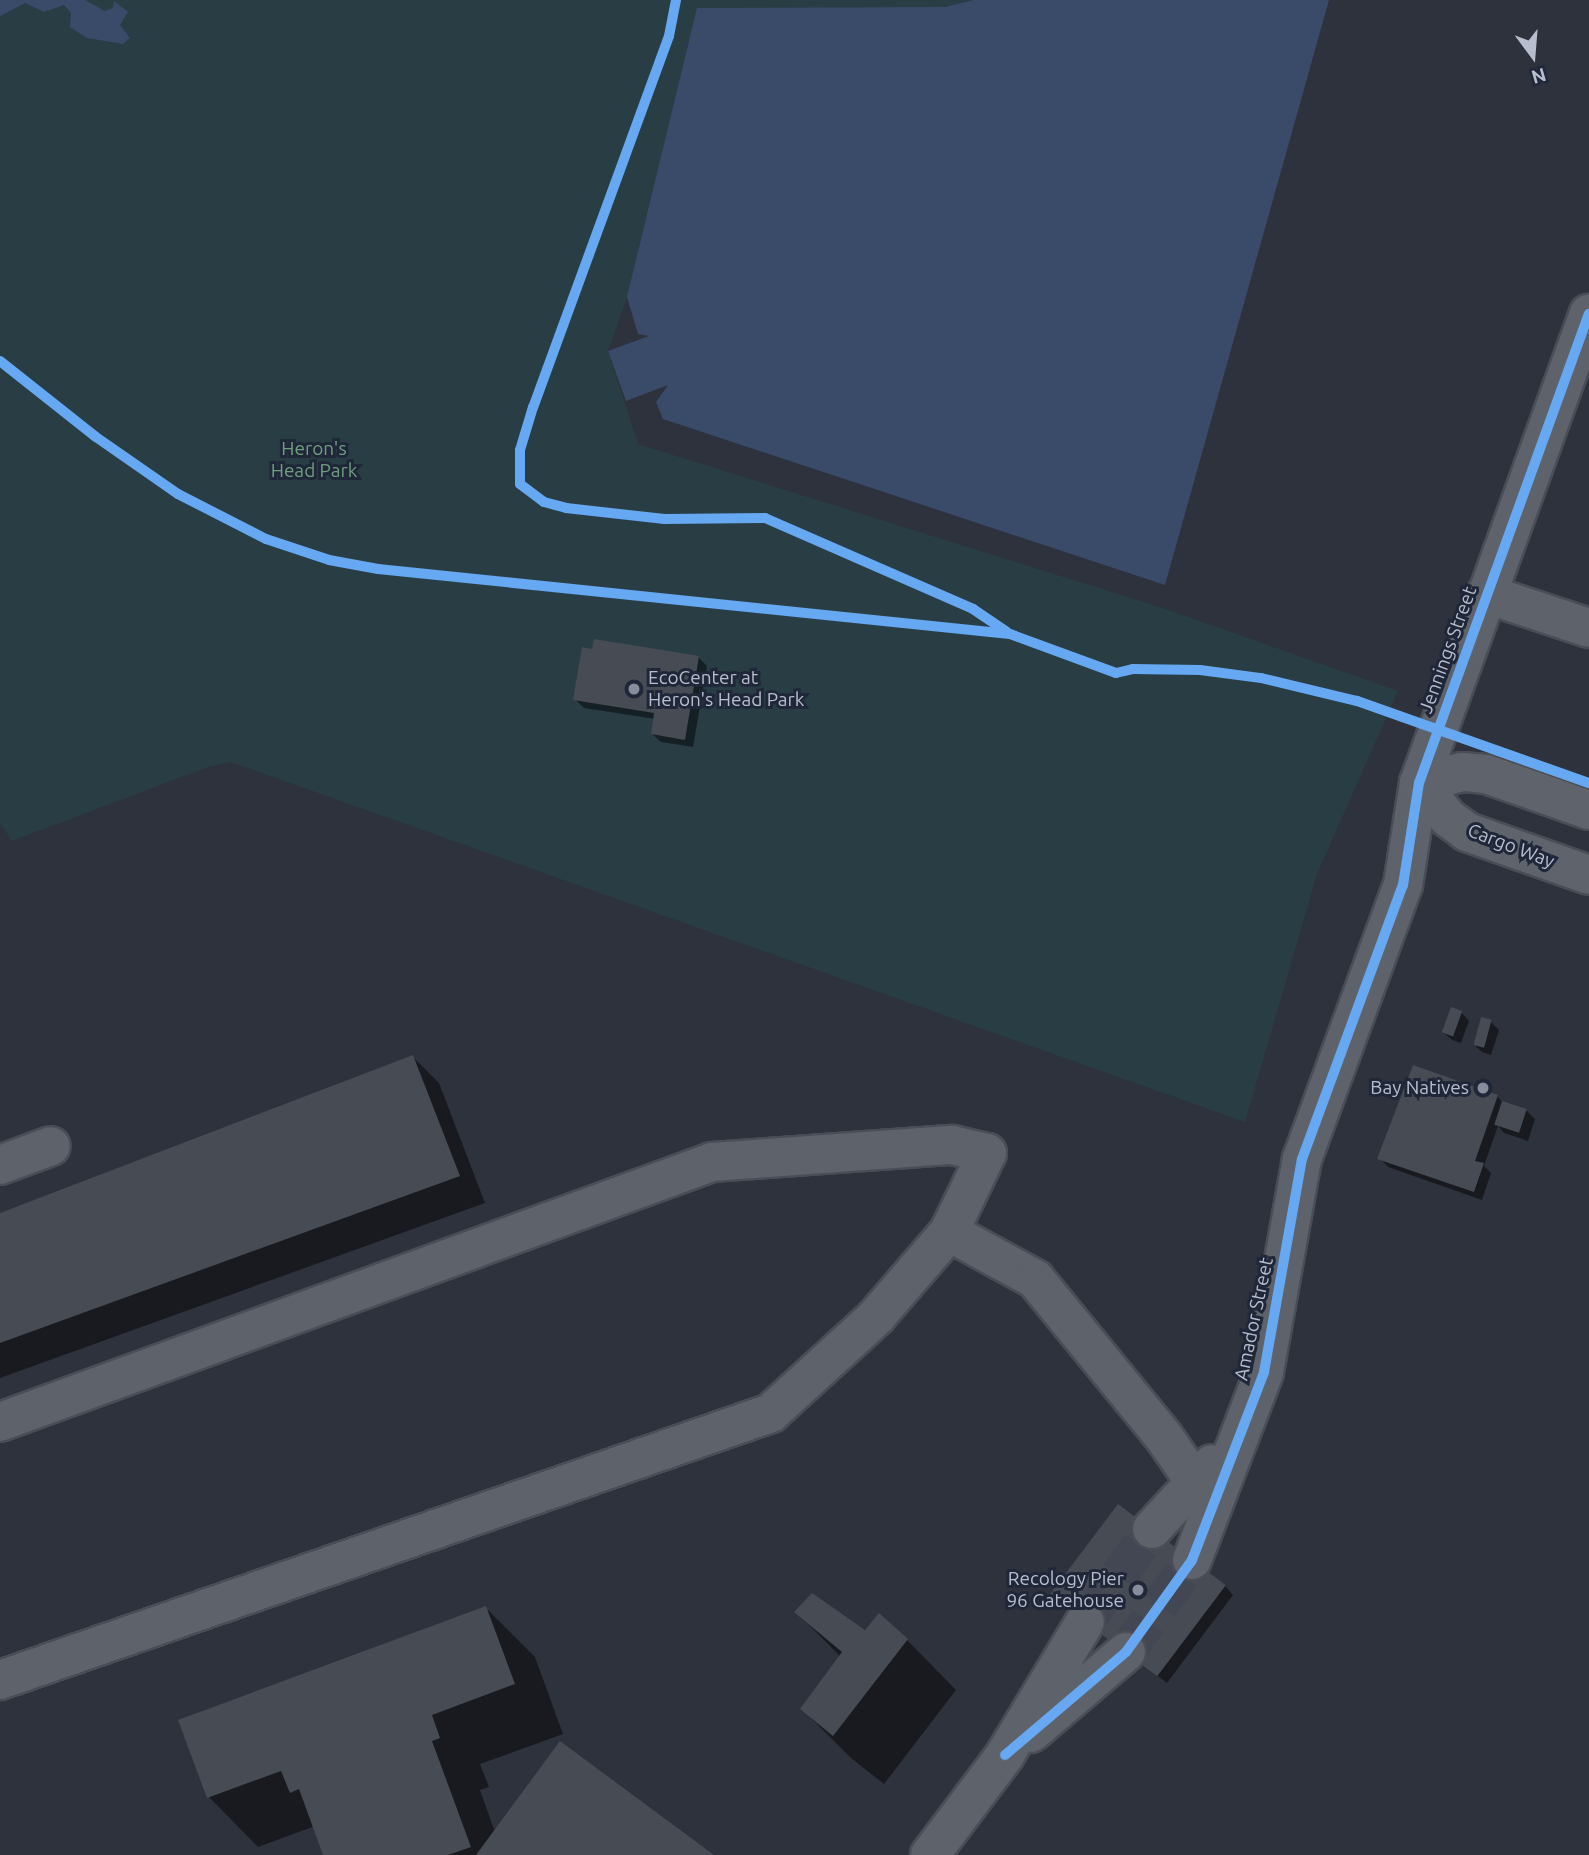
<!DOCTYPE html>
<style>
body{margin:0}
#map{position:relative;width:1589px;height:1855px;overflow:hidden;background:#2d323d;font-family:Ubuntu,sans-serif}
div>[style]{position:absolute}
.green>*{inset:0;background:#293d44}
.water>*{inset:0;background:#3a4a69}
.shadow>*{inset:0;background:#0007}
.building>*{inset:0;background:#464b54;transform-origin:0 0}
.minor-tunnel>*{height:38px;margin-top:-19px;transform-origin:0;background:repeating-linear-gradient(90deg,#424753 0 38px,transparent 0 57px)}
.roads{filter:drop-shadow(2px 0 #4a4d55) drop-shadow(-2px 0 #4a4d55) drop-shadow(0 2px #4a4d55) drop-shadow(0 -2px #4a4d55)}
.minor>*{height:38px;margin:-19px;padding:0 19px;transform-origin:19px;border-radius:19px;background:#5d626b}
.major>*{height:38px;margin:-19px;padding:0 19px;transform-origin:19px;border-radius:19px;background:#5f646c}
.cycleway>*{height:10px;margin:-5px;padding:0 5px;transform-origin:5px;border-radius:5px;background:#66a8f1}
.dots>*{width:19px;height:19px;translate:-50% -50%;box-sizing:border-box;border:4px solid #1f2739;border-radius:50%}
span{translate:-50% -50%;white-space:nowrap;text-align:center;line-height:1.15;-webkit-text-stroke:6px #1f2739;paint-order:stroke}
.park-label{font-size:19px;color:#6e9f7e}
.street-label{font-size:19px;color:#b8becd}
.poi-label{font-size:19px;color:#b8becd}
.left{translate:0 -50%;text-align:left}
.right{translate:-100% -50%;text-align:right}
.north{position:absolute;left:1498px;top:21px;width:70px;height:70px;-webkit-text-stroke:5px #1f2739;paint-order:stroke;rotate:164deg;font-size:19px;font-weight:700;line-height:28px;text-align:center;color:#b8becd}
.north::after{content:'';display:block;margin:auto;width:24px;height:32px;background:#b8becd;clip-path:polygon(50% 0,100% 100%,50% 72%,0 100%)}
</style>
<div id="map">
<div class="green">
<div style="clip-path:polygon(0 0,973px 0,945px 7px,627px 297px,608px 351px,638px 444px,1163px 608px,1398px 691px,1317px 874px,1245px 1122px,231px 762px,208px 767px,12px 841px,0 823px)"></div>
</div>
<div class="water">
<div style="clip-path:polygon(0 0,85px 0,105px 11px,113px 8px,114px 1px,128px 12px,120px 25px,130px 38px,123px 44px,87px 38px,70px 27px,71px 13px,64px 5px,44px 12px,25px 3px,0 16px)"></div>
<div style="clip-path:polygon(973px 0,1329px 0,1165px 585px,663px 419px,656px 402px,668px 385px,626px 401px,608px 351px,649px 336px,638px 334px,627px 297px,697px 8px,945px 7px)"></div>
</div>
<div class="shadow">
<div style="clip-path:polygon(699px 658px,707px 666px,693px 747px,661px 742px,652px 734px,655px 719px,584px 708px,575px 699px)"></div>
<div style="clip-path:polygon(1461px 1012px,1469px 1021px,1461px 1043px,1452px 1040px,1443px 1032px)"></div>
<div style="clip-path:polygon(1491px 1022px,1499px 1030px,1491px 1055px,1482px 1052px,1473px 1044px)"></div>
<div style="clip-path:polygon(413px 1057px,439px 1083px,485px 1203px,0 1378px,0 1215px)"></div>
<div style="clip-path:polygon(1497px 1096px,1503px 1103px,1526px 1110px,1535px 1119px,1528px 1141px,1504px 1133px,1498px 1126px,1484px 1166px,1491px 1173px,1482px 1200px,1388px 1167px,1380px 1158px)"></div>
<div style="clip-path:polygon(1225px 1586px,1233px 1595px,1167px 1683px,1052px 1595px)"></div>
<div style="clip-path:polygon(486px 1608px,535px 1657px,563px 1734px,480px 1764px,489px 1787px,480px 1790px,495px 1832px,711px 1855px,325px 1855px,315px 1826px,258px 1847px,209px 1797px,181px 1721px)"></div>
<div style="clip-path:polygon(796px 1612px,907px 1640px,956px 1690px,884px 1784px,851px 1758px,802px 1709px,841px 1657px)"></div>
</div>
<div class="building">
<div style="clip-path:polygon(594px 639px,699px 656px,685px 740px,651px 734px,654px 713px,573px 700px,582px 647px,592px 649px)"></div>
<div style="left:1451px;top:1007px;width:12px;height:27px;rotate:20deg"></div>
<div style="left:1481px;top:1017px;width:11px;height:29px;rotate:15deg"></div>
<div style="clip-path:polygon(413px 1055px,460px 1176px,0 1343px,0 1213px)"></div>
<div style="clip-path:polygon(1413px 1065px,1498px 1095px,1475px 1161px,1484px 1163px,1474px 1192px,1377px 1159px)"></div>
<div style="left:1502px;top:1101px;width:26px;height:25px;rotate:18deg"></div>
<div style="left:1118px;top:1504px;width:135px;height:114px;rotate:37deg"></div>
<div style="clip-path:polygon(812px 1593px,865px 1630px,879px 1613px,908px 1639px,833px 1736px,800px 1709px,842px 1652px,794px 1612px)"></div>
<div style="clip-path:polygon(486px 1606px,515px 1684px,432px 1715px,440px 1738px,432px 1741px,471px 1847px,448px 1855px,323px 1855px,299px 1789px,290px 1793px,281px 1771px,207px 1798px,178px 1720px)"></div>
<div style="clip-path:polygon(560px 1741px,714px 1855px,476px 1855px)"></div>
</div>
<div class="minor-tunnel">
<div style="left:1085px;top:1622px;width:115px;rotate:-54.2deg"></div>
<div style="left:1126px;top:1652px;width:113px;rotate:-54.3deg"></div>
</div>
<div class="roads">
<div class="minor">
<div style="left:1486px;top:594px;width:108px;rotate:18.3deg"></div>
<div style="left:0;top:1165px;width:54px;rotate:-20.4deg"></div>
<div style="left:949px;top:1232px;width:98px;rotate:28.7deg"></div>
<div style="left:1035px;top:1279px;width:204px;rotate:50.8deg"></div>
<div style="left:1164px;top:1437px;width:55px;rotate:55.4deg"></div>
<div style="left:0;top:1422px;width:758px;rotate:-20.06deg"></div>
<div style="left:712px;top:1162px;width:241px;rotate:-4.1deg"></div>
<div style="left:952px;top:1145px;width:36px;rotate:13deg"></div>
<div style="left:987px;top:1153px;width:88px;rotate:115.7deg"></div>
<div style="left:949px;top:1232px;width:112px;rotate:130.7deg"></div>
<div style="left:876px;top:1317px;width:142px;rotate:137.6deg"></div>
<div style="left:771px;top:1413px;width:816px;rotate:160.9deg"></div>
<div style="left:1152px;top:1529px;width:88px;rotate:-47.3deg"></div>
<div style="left:1192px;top:1560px;width:201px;rotate:-69deg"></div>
<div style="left:1264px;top:1372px;width:216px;rotate:-79.9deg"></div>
<div style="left:1302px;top:1159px;width:292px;rotate:-69.8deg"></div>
<div style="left:1403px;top:885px;width:103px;rotate:-81.1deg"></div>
<div style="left:1419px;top:783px;width:499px;rotate:-70.1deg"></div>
<div style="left:1031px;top:1733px;width:125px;rotate:-40.5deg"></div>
<div style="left:930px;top:1855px;width:125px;rotate:-53.1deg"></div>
<div style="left:1005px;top:1755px;width:155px;rotate:-59deg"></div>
</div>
<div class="major">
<div style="left:1589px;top:810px;width:109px;rotate:-160.7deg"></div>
<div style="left:1486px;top:774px;width:24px;rotate:-175deg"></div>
<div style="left:1462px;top:772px;width:44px;rotate:165.7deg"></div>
<div style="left:1419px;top:783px;width:45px;rotate:50.4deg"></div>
<div style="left:1448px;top:818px;width:24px;rotate:36deg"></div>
<div style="left:1467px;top:832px;width:129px;rotate:19.4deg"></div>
</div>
</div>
<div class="cycleway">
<div style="left:676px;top:0;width:37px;rotate:101deg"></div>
<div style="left:669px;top:36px;width:395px;rotate:110.1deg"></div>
<div style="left:533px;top:407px;width:45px;rotate:106.8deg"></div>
<div style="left:520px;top:450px;width:34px;rotate:90deg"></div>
<div style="left:520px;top:484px;width:30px;rotate:37deg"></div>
<div style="left:544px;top:502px;width:23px;rotate:15deg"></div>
<div style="left:566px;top:508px;width:99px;rotate:6.4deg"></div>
<div style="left:664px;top:519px;width:101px;rotate:-0.6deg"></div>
<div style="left:765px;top:518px;width:227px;rotate:23.6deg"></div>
<div style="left:973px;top:609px;width:41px;rotate:34.1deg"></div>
<div style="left:0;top:361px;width:122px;rotate:38.4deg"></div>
<div style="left:96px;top:437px;width:100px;rotate:34.8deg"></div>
<div style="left:178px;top:494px;width:99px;rotate:27.1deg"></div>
<div style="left:266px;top:539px;width:66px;rotate:18.4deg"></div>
<div style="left:329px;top:560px;width:50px;rotate:10.4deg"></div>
<div style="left:378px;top:569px;width:635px;rotate:5.87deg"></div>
<div style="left:1010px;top:634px;width:113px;rotate:20.2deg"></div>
<div style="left:1116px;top:673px;width:17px;rotate:-13deg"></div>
<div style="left:1133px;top:669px;width:67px;rotate:0.9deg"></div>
<div style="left:1200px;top:670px;width:62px;rotate:7.5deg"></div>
<div style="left:1261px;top:678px;width:99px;rotate:13.5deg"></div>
<div style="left:1357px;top:701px;width:246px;rotate:19.5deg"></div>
<div style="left:1005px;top:1755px;width:159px;rotate:-40.4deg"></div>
<div style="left:1126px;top:1652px;width:113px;rotate:-54.3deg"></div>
<div style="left:1192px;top:1560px;width:201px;rotate:-69deg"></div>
<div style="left:1264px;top:1372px;width:216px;rotate:-79.9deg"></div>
<div style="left:1302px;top:1159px;width:292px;rotate:-69.8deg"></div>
<div style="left:1403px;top:885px;width:103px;rotate:-81.1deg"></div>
<div style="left:1419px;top:783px;width:499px;rotate:-70.1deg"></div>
</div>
<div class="dots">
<div style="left:634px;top:689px;background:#878d9b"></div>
<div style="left:1483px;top:1088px;background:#878d9b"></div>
<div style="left:1138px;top:1590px;background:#878d9b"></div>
</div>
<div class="park-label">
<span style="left:314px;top:460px">Heron's<br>Head Park</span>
</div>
<div class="street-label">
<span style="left:1448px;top:650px;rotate:-70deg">Jennings Street</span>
<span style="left:1511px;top:846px;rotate:21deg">Cargo Way</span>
<span style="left:1254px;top:1319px;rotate:-78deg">Amador Street</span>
</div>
<div class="poi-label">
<span class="left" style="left:648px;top:689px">EcoCenter at<br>Heron's Head Park</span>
<span class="right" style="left:1469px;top:1088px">Bay Natives</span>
<span class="right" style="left:1124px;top:1590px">Recology Pier<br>96 Gatehouse</span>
</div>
<div class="north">N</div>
</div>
